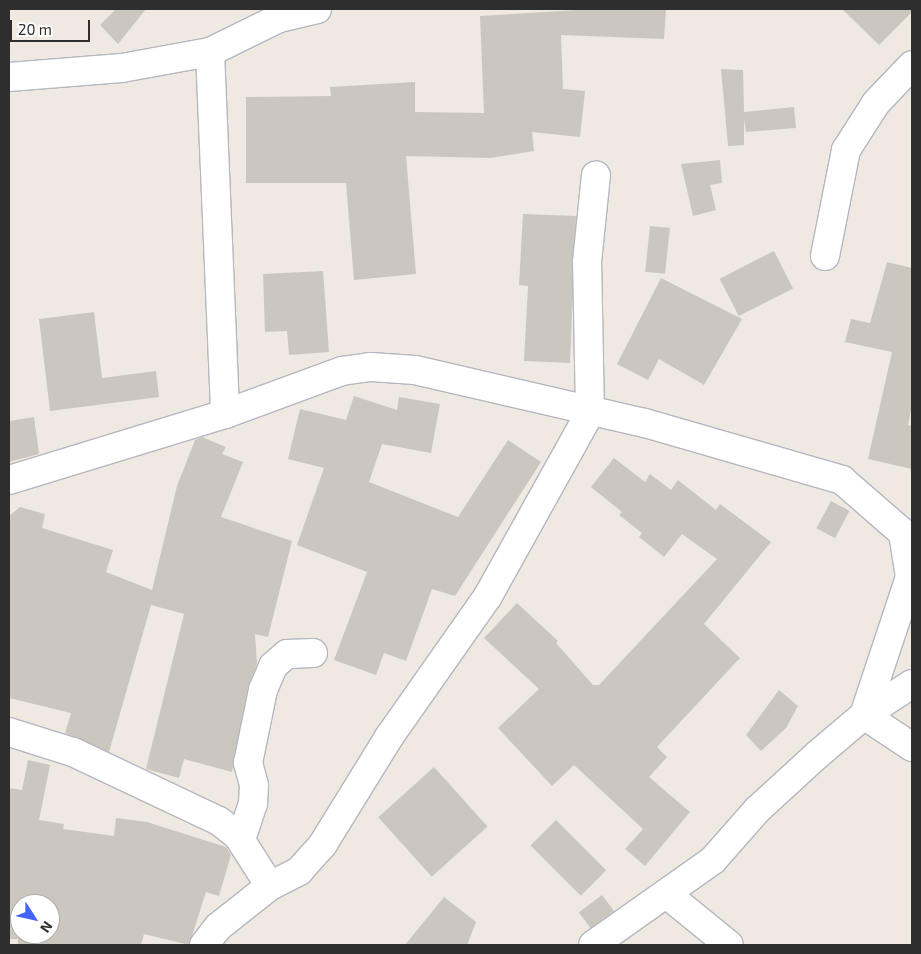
<!DOCTYPE html>
<style>
body{margin:0}
#map{position:relative;width:921px;height:954px;overflow:hidden;background:#efe9e1;font-family:"Exo 2",sans-serif}
div>[style]{position:absolute}
.building>*{inset:0;background:#cbc7bf;transform-origin:0 0}
.roads{filter:drop-shadow(1px 0 #b4b7c1) drop-shadow(-1px 0 #b4b7c1) drop-shadow(0 1px #b4b7c1) drop-shadow(0 -1px #b4b7c1)}
.minor>*{height:28px;margin:-14px;padding:0 14px;transform-origin:14px;border-radius:14px;background:#fff}
span{translate:-50% -50%;white-space:nowrap;text-align:center;line-height:1.15;-webkit-text-stroke:4px #fff;paint-order:stroke}
.frame{position:absolute;inset:0;border:10px solid #2e2e2e;pointer-events:none}
.north{position:absolute;left:10px;top:894px;width:50px;height:50px;box-sizing:border-box;background:#fff;border:1px solid #ababab;border-radius:50%;rotate:125deg;font-size:14px;font-weight:700;line-height:20px;text-align:center;color:#2e2e2e}
.north::after{content:'';display:block;margin:auto;width:18px;height:22px;background:#4264fb;clip-path:polygon(50% 0,100% 100%,50% 72%,0 100%)}
.scale{position:absolute;left:10px;top:20px;width:80px;height:22px;box-sizing:border-box;border:2px solid #2e2e2e;border-top:0;padding-left:6px;font-size:15px;line-height:18px;white-space:nowrap;color:#2e2e2e;-webkit-text-stroke:4px #fff;paint-order:stroke}
</style>
<div id="map">
<div class="building">
<div style="clip-path:polygon(116px 9px,146px 9px,118px 44px,100px 25px)"></div>
<div style="clip-path:polygon(595px 9px,666px 9px,664px 39px,561px 35px,563px 89px,585px 91px,580px 137px,532px 132px,534px 151px,490px 158px,406px 156px,416px 274px,354px 280px,346px 183px,246px 183px,246px 97px,331px 96px,330px 87px,415px 82px,415px 112px,484px 113px,480px 16px)"></div>
<div style="clip-path:polygon(842px 9px,912px 9px,912px 12px,879px 45px)"></div>
<div style="clip-path:polygon(721px 69px,743px 70px,744px 112px,794px 107px,796px 128px,746px 132px,744px 119px,744px 145px,728px 146px)"></div>
<div style="clip-path:polygon(720px 160px,722px 183px,710px 185px,716px 210px,693px 216px,681px 164px)"></div>
<div style="clip-path:polygon(523px 214px,576px 216px,570px 363px,524px 361px,528px 286px,519px 285px)"></div>
<div style="left:650px;top:226px;width:20px;height:46px;rotate:6deg"></div>
<div style="left:774px;top:251px;width:42px;height:61px;rotate:63deg"></div>
<div style="clip-path:polygon(887px 262px,912px 268px,912px 405px,908px 425px,912px 426px,912px 469px,868px 459px,892px 352px,845px 342px,851px 319px,870px 323px)"></div>
<div style="clip-path:polygon(323px 271px,329px 352px,289px 355px,287px 331px,265px 332px,263px 274px)"></div>
<div style="clip-path:polygon(661px 278px,742px 319px,704px 385px,659px 359px,648px 380px,617px 364px)"></div>
<div style="clip-path:polygon(94px 312px,102px 378px,156px 371px,159px 397px,50px 411px,39px 319px)"></div>
<div style="clip-path:polygon(354px 396px,397px 410px,399px 397px,440px 404px,431px 453px,382px 444px,369px 482px,458px 517px,508px 440px,541px 462px,455px 596px,432px 589px,406px 661px,384px 653px,376px 675px,334px 660px,367px 572px,297px 545px,324px 468px,288px 459px,300px 409px,346px 420px)"></div>
<div style="clip-path:polygon(34px 417px,39px 454px,9px 462px,9px 421px)"></div>
<div style="clip-path:polygon(202px 437px,226px 447px,222px 454px,243px 462px,221px 517px,292px 541px,268px 637px,255px 634px,257px 664px,248px 687px,232px 772px,184px 759px,179px 778px,146px 769px,184px 614px,151px 605px,109px 752px,65px 733px,71px 713px,9px 698px,9px 516px,20px 507px,45px 514px,42px 528px,113px 550px,106px 572px,152px 590px,177px 486px,195px 440px)"></div>
<div style="clip-path:polygon(614px 458px,645px 482px,650px 474px,671px 490px,678px 480px,716px 510px,720px 504px,771px 542px,704px 624px,740px 658px,657px 747px,667px 757px,649px 777px,690px 812px,645px 866px,625px 849px,643px 829px,574px 765px,552px 786px,498px 728px,539px 689px,484px 638px,517px 603px,558px 641px,556px 643px,593px 685px,599px 685px,717px 559px,682px 534px,664px 557px,639px 537px,642px 533px,619px 515px,622px 512px,591px 487px)"></div>
<div style="left:831px;top:501px;width:21px;height:31px;rotate:28deg"></div>
<div style="clip-path:polygon(779px 690px,798px 706px,786px 728px,761px 751px,746px 735px)"></div>
<div style="clip-path:polygon(evenodd,28px 760px,50px 765px,39px 820px,64px 824px,63px 829px,114px 836px,116px 818px,147px 822px,226px 847px,231px 855px,219px 896px,206px 892px,189px 945px,144px 934px,141px 945px,18px 945px,18px 939px,9px 939px,9px 788px,22px 790px,28px 760px,20px 904px,50px 904px,50px 934px,20px 934px,20px 904px)"></div>
<div style="left:434px;top:767px;width:80px;height:75px;rotate:48deg"></div>
<div style="left:556px;top:820px;width:71px;height:36px;rotate:45deg"></div>
<div style="left:602px;top:895px;width:20px;height:29px;rotate:53deg"></div>
<div style="clip-path:polygon(444px 897px,476px 922px,467px 945px,405px 945px)"></div>
</div>
<div class="roads">
<div class="minor">
<div style="left:210px;top:52px;width:362px;rotate:87.6deg"></div>
<div style="left:9px;top:77px;width:113px;rotate:-4.6deg"></div>
<div style="left:122px;top:68px;width:89px;rotate:-10.3deg"></div>
<div style="left:210px;top:52px;width:77px;rotate:-26.2deg"></div>
<div style="left:279px;top:18px;width:39px;rotate:-13deg"></div>
<div style="left:825px;top:256px;width:108px;rotate:-78.8deg"></div>
<div style="left:846px;top:150px;width:56px;rotate:-57.4deg"></div>
<div style="left:876px;top:103px;width:52px;rotate:-46.5deg"></div>
<div style="left:9px;top:480px;width:226px;rotate:-17deg"></div>
<div style="left:225px;top:414px;width:125px;rotate:-20.2deg"></div>
<div style="left:342px;top:371px;width:29px;rotate:-8deg"></div>
<div style="left:371px;top:367px;width:44px;rotate:3.9deg"></div>
<div style="left:415px;top:370px;width:236px;rotate:13deg"></div>
<div style="left:645px;top:423px;width:205px;rotate:16.1deg"></div>
<div style="left:842px;top:480px;width:81px;rotate:41deg"></div>
<div style="left:903px;top:533px;width:45px;rotate:81deg"></div>
<div style="left:910px;top:577px;width:145px;rotate:108.4deg"></div>
<div style="left:864px;top:715px;width:58px;rotate:33.7deg"></div>
<div style="left:9px;top:732px;width:67px;rotate:17.4deg"></div>
<div style="left:73px;top:752px;width:161px;rotate:25.3deg"></div>
<div style="left:219px;top:821px;width:24px;rotate:38deg"></div>
<div style="left:238px;top:836px;width:59px;rotate:57.4deg"></div>
<div style="left:241px;top:840px;width:38px;rotate:-72deg"></div>
<div style="left:253px;top:804px;width:19px;rotate:-87deg"></div>
<div style="left:254px;top:785px;width:23px;rotate:-105deg"></div>
<div style="left:248px;top:763px;width:75px;rotate:-78.4deg"></div>
<div style="left:263px;top:690px;width:26px;rotate:-67deg"></div>
<div style="left:273px;top:666px;width:18px;rotate:-41deg"></div>
<div style="left:287px;top:654px;width:26px;rotate:-2deg"></div>
<div style="left:669px;top:896px;width:77px;rotate:39.2deg"></div>
<div style="left:204px;top:945px;width:23px;rotate:-52deg"></div>
<div style="left:218px;top:927px;width:66px;rotate:-38.3deg"></div>
<div style="left:270px;top:886px;width:33px;rotate:-27deg"></div>
<div style="left:299px;top:871px;width:36px;rotate:-48deg"></div>
<div style="left:323px;top:844px;width:126px;rotate:-58.3deg"></div>
<div style="left:389px;top:737px;width:172px;rotate:-54.9deg"></div>
<div style="left:488px;top:596px;width:210px;rotate:-60.9deg"></div>
<div style="left:590px;top:413px;width:151px;rotate:-91.1deg"></div>
<div style="left:587px;top:262px;width:87px;rotate:-84.1deg"></div>
<div style="left:593px;top:945px;width:147px;rotate:-35.3deg"></div>
<div style="left:713px;top:860px;width:67px;rotate:-48.7deg"></div>
<div style="left:757px;top:810px;width:81px;rotate:-42.5deg"></div>
<div style="left:817px;top:755px;width:62px;rotate:-40.4deg"></div>
<div style="left:864px;top:715px;width:57px;rotate:-32.9deg"></div>
</div>
</div>
<div class="frame"></div>
<div class="north">N</div>
<div class="scale">20 m</div>
</div>
